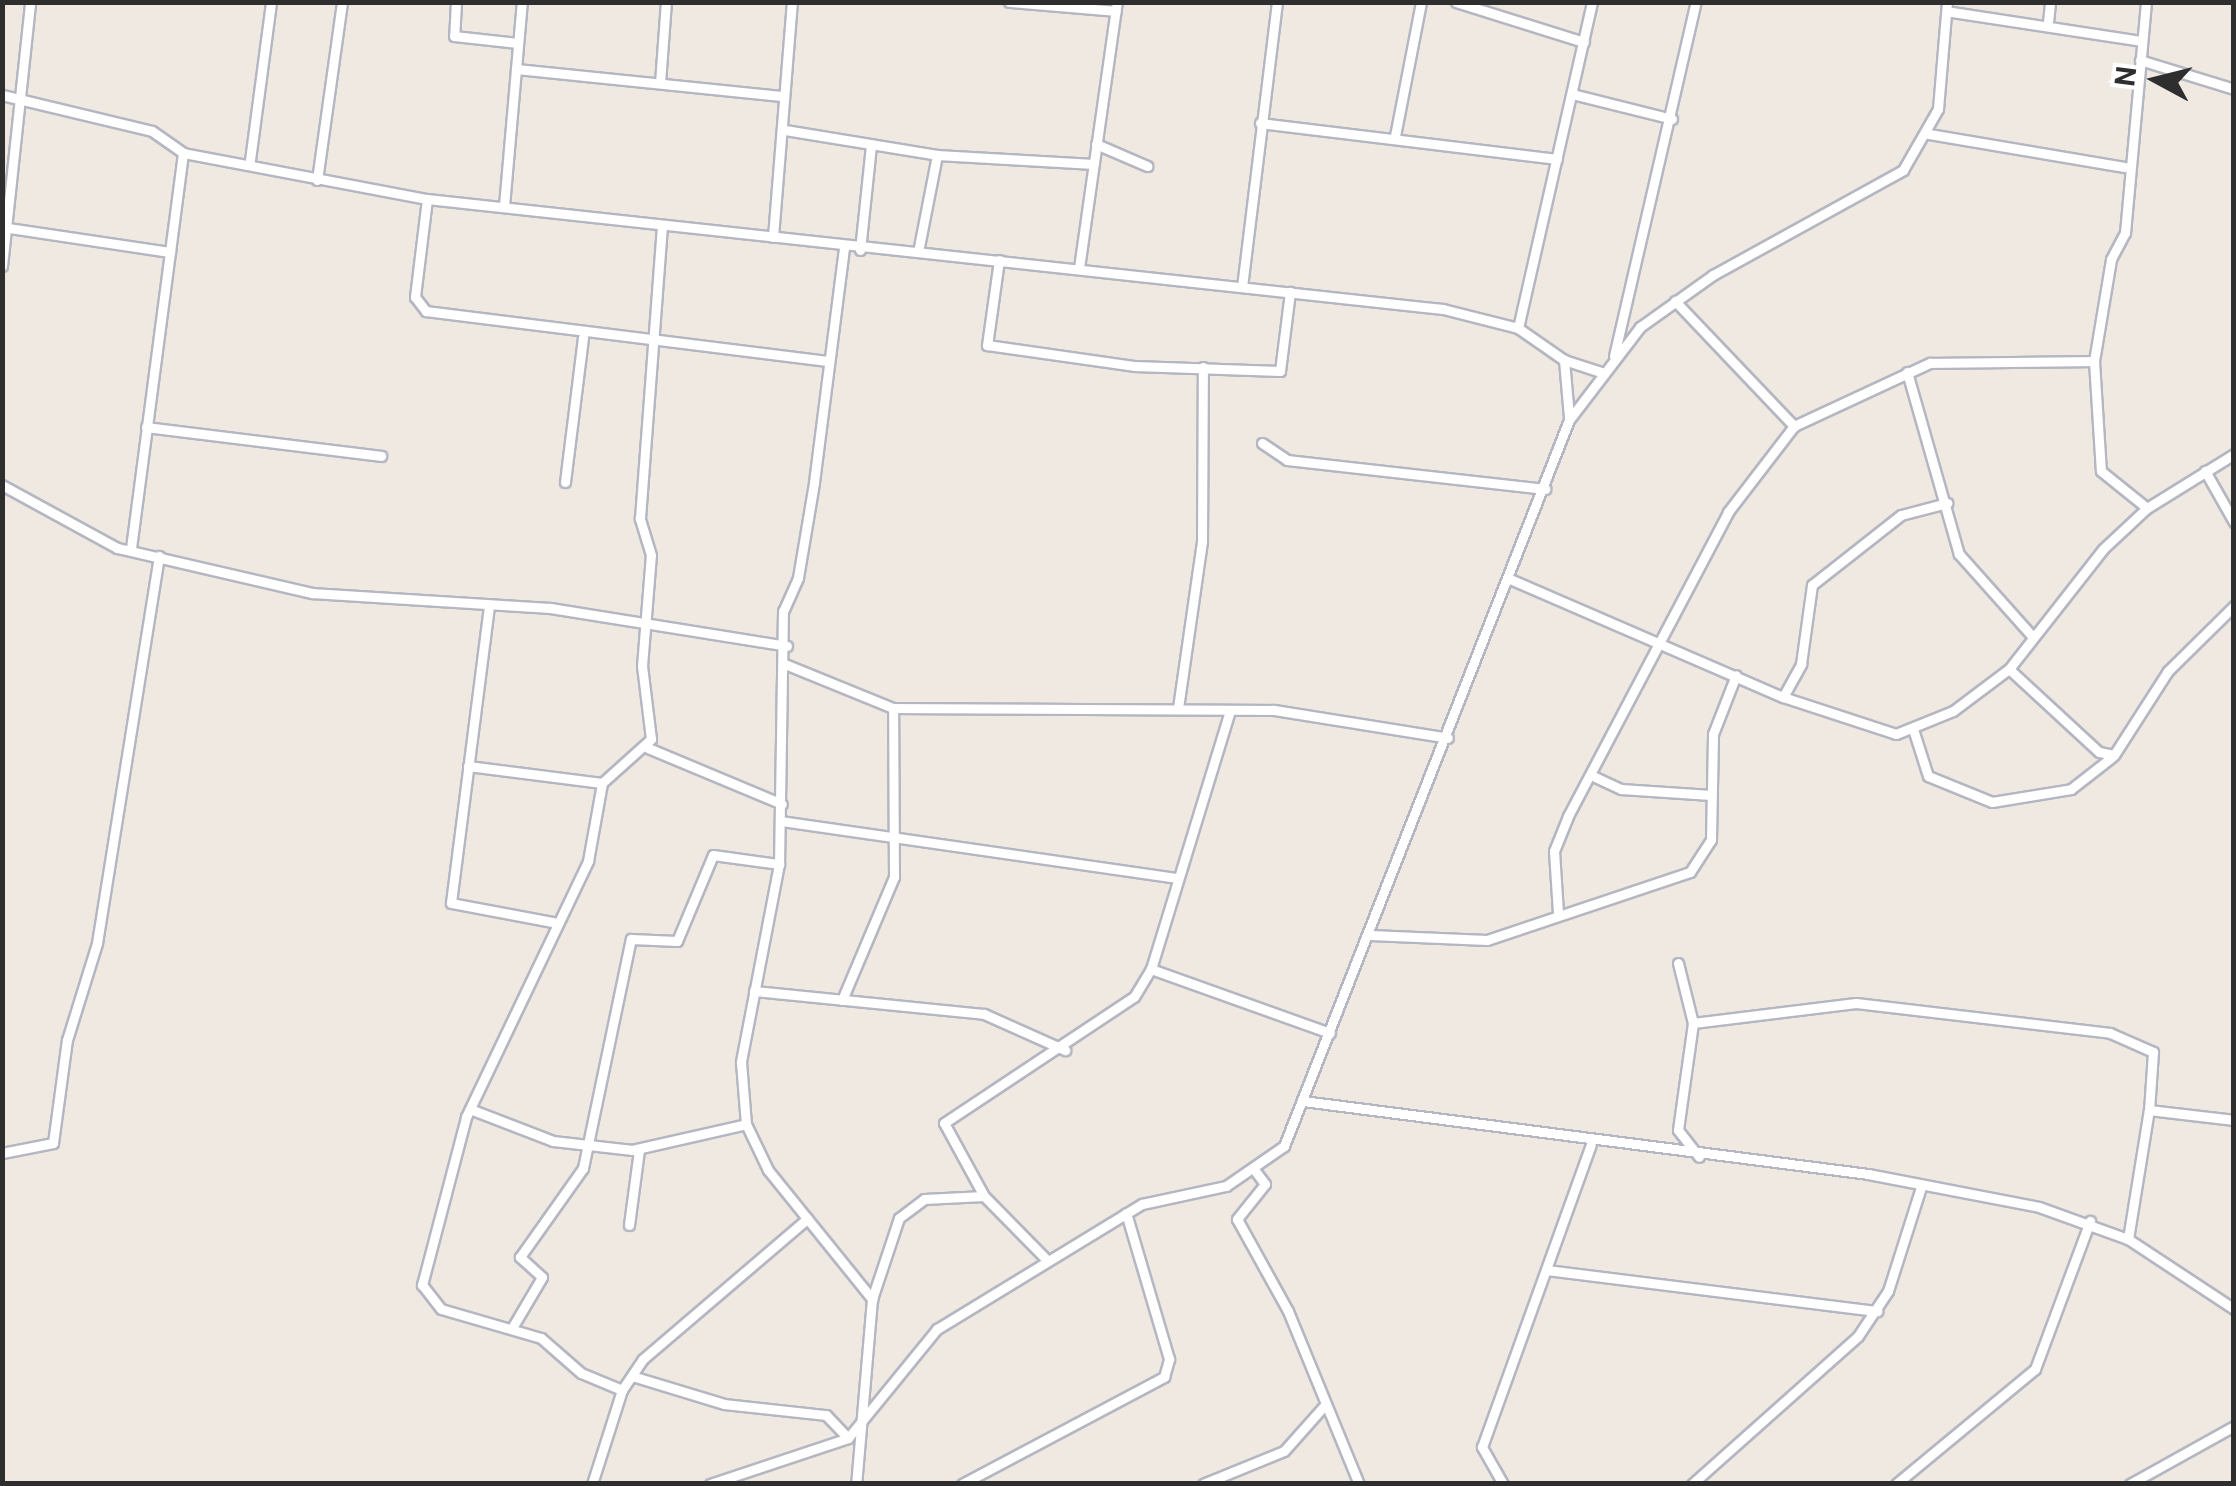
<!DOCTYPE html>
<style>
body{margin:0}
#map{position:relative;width:2236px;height:1486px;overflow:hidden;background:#efe9e1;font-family:Roboto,sans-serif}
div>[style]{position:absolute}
.roads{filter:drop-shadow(2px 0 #b4b7c1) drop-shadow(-2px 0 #b4b7c1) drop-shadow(0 2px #b4b7c1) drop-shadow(0 -2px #b4b7c1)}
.minor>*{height:9px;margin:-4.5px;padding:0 4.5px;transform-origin:4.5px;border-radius:4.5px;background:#fff}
span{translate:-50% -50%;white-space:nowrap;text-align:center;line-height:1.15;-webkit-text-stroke:9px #fff;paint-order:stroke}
.frame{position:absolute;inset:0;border:5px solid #2e2e2e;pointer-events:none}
.north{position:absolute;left:2106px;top:30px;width:100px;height:100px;-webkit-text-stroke:8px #fff;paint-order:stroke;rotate:277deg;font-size:28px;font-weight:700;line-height:40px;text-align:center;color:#2e2e2e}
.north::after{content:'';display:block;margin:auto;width:35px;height:45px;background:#2e2e2e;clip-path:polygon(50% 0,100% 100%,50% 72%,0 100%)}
</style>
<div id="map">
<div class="roads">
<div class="minor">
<div style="left:456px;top:2px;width:34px;rotate:93deg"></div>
<div style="left:454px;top:36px;width:64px;rotate:6.2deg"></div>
<div style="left:1009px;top:2px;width:107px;rotate:4.8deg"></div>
<div style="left:1456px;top:2px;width:134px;rotate:17.4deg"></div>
<div style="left:1952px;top:12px;width:191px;rotate:8.7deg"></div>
<div style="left:2048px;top:22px;width:20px;rotate:-84deg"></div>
<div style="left:2140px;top:60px;width:98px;rotate:17.1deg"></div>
<div style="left:516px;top:69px;width:267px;rotate:5.8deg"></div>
<div style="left:660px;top:83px;width:81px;rotate:-85.8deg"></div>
<div style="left:1572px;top:94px;width:103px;rotate:14deg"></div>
<div style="left:2px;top:95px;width:154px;rotate:13.5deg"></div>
<div style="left:152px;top:131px;width:38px;rotate:35deg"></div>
<div style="left:183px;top:153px;width:399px;rotate:97.5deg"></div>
<div style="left:1260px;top:123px;width:299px;rotate:6.9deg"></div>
<div style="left:785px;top:130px;width:154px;rotate:9.3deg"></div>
<div style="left:937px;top:155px;width:157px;rotate:3.3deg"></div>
<div style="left:1929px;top:134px;width:198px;rotate:9.6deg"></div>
<div style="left:1395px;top:136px;width:136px;rotate:-79deg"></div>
<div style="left:1096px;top:144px;width:56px;rotate:23.3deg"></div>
<div style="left:183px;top:153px;width:248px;rotate:10.7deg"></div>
<div style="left:427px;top:199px;width:1022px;rotate:6.18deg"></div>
<div style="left:1443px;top:309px;width:77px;rotate:14.2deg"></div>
<div style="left:1518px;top:328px;width:56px;rotate:34.8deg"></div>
<div style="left:1564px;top:360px;width:40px;rotate:18deg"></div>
<div style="left:250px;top:160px;width:159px;rotate:-82.4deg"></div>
<div style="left:317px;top:180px;width:180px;rotate:-82deg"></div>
<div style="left:427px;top:199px;width:99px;rotate:97deg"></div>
<div style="left:415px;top:297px;width:18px;rotate:52deg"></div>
<div style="left:426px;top:311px;width:402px;rotate:7.1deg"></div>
<div style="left:504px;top:206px;width:205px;rotate:-85deg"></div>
<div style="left:9px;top:228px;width:163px;rotate:8.5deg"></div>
<div style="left:773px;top:237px;width:236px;rotate:-85.4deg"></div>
<div style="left:844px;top:248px;width:237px;rotate:97.3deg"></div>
<div style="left:814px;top:483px;width:96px;rotate:99.6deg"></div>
<div style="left:798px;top:578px;width:36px;rotate:114deg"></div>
<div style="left:783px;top:611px;width:253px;rotate:90.9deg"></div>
<div style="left:779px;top:864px;width:202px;rotate:100.9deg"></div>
<div style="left:741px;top:1062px;width:62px;rotate:85.4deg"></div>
<div style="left:746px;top:1124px;width:51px;rotate:64.4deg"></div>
<div style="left:768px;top:1170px;width:166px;rotate:51.1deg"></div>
<div style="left:872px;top:1299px;width:186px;rotate:94.9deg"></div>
<div style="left:860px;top:250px;width:106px;rotate:-84deg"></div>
<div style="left:918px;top:252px;width:99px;rotate:-78.9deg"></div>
<div style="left:999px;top:260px;width:86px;rotate:98deg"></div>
<div style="left:987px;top:345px;width:148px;rotate:8.1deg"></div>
<div style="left:1134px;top:366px;width:146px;rotate:2deg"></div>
<div style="left:1280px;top:371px;width:80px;rotate:-82.8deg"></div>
<div style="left:2px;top:266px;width:265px;rotate:-83.9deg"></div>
<div style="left:1079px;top:268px;width:269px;rotate:-81.9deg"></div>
<div style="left:1242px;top:287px;width:287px;rotate:-83deg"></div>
<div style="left:1675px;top:301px;width:173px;rotate:46.4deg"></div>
<div style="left:1518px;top:328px;width:334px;rotate:-77.2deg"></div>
<div style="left:1614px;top:356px;width:363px;rotate:-77deg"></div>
<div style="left:1564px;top:360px;width:57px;rotate:85deg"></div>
<div style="left:2094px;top:361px;width:110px;rotate:86.4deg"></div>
<div style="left:2101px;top:471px;width:59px;rotate:38.8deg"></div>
<div style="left:1907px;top:372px;width:189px;rotate:74.1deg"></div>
<div style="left:1959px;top:554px;width:111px;rotate:48.3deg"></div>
<div style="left:146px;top:427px;width:237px;rotate:7deg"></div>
<div style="left:1262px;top:443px;width:30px;rotate:34deg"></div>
<div style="left:1287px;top:460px;width:260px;rotate:6.4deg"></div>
<div style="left:2205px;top:471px;width:59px;rotate:60.4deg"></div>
<div style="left:565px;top:482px;width:146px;rotate:-82.9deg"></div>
<div style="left:2px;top:485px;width:131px;rotate:28.7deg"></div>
<div style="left:117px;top:548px;width:200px;rotate:13deg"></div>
<div style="left:312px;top:593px;width:238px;rotate:3.6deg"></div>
<div style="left:550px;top:608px;width:240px;rotate:9.1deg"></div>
<div style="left:1512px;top:580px;width:295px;rotate:23.4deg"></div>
<div style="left:1783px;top:697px;width:119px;rotate:18.1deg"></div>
<div style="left:1896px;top:734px;width:61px;rotate:-22deg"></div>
<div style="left:1953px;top:711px;width:70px;rotate:-36.9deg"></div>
<div style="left:2009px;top:669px;width:152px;rotate:-51.9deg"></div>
<div style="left:2103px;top:549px;width:60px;rotate:-43deg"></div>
<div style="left:2147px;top:508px;width:102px;rotate:-31.8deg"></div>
<div style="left:489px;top:606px;width:299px;rotate:97.3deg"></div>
<div style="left:451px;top:903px;width:104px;rotate:10.6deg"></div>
<div style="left:785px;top:664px;width:117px;rotate:22.2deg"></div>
<div style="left:893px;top:708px;width:381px;rotate:0.3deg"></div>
<div style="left:1274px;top:710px;width:176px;rotate:9.1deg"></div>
<div style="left:2009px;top:669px;width:122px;rotate:42.7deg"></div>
<div style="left:2099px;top:752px;width:15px;rotate:11deg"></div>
<div style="left:2114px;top:755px;width:100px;rotate:-57.3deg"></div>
<div style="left:2168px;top:671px;width:93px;rotate:-44.6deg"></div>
<div style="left:1783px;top:697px;width:38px;rotate:-61deg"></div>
<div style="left:1801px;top:664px;width:80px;rotate:-82.1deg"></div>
<div style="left:1812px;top:585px;width:113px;rotate:-38.2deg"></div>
<div style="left:1901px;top:515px;width:48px;rotate:-14.6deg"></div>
<div style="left:1178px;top:708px;width:168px;rotate:-81.8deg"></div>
<div style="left:1202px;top:542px;width:175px;rotate:-89.7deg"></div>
<div style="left:1913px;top:729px;width:49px;rotate:72.3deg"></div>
<div style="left:1928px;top:776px;width:69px;rotate:22.1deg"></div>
<div style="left:1992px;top:802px;width:80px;rotate:-9.3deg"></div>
<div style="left:2071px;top:789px;width:52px;rotate:-38deg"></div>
<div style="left:648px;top:748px;width:145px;rotate:22.7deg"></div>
<div style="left:468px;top:766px;width:135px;rotate:7.2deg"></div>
<div style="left:1595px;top:777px;width:29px;rotate:25deg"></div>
<div style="left:1621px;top:789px;width:90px;rotate:3.8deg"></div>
<div style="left:781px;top:821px;width:398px;rotate:8.2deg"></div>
<div style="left:1558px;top:913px;width:62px;rotate:-93.7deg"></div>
<div style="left:1554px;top:851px;width:38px;rotate:-68deg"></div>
<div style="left:1568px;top:816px;width:344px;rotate:-62.2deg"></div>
<div style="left:1728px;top:512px;width:108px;rotate:-52.5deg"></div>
<div style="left:1794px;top:426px;width:150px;rotate:-24.9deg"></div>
<div style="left:1930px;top:363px;width:164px;rotate:-0.7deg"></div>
<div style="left:2094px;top:361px;width:103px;rotate:-80.5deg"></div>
<div style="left:2111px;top:259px;width:30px;rotate:-62deg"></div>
<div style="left:2125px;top:233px;width:232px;rotate:-84.8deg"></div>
<div style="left:1370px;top:935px;width:117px;rotate:2.4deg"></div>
<div style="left:1487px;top:940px;width:214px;rotate:-18.5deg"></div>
<div style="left:1690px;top:872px;width:38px;rotate:-57deg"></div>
<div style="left:1711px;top:840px;width:106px;rotate:-88.9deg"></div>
<div style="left:1713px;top:734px;width:63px;rotate:-68.7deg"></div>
<div style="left:1678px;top:963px;width:62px;rotate:76deg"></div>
<div style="left:1693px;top:1023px;width:108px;rotate:98deg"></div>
<div style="left:1678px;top:1130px;width:34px;rotate:52deg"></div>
<div style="left:1151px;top:969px;width:190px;rotate:19.7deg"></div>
<div style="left:754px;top:991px;width:231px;rotate:5.7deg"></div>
<div style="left:984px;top:1014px;width:89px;rotate:24deg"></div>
<div style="left:842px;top:1000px;width:134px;rotate:-67.1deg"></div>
<div style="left:894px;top:877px;width:169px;rotate:-90.3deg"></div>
<div style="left:1693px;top:1023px;width:164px;rotate:-7deg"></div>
<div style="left:1856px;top:1003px;width:256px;rotate:6.7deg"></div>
<div style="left:2110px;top:1033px;width:47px;rotate:23.8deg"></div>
<div style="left:2153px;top:1052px;width:58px;rotate:93.9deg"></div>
<div style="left:1303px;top:1101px;width:570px;rotate:7.36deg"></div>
<div style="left:1868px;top:1174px;width:174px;rotate:10.9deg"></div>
<div style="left:2039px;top:1207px;width:95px;rotate:19.8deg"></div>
<div style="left:2128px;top:1239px;width:127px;rotate:33.4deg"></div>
<div style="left:470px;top:1109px;width:89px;rotate:21.1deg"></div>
<div style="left:553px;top:1141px;width:80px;rotate:6.5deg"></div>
<div style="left:632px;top:1150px;width:117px;rotate:-12.8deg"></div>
<div style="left:2px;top:1153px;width:52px;rotate:-11.1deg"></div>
<div style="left:53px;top:1143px;width:104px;rotate:-82.3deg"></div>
<div style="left:67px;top:1040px;width:102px;rotate:-72.8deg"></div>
<div style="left:97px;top:943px;width:392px;rotate:-80.9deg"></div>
<div style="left:1256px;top:1172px;width:15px;rotate:53deg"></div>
<div style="left:1265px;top:1184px;width:45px;rotate:128.7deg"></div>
<div style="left:1237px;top:1219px;width:105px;rotate:61deg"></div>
<div style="left:1288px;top:1311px;width:187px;rotate:67.7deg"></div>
<div style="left:984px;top:1196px;width:83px;rotate:-118.7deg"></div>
<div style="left:944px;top:1123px;width:228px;rotate:-33.6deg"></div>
<div style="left:1134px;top:997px;width:33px;rotate:-59deg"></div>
<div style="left:1151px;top:969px;width:270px;rotate:-73deg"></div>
<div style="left:629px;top:1225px;width:76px;rotate:-82.4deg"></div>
<div style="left:2128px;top:1239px;width:131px;rotate:-80.8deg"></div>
<div style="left:2149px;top:1110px;width:86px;rotate:6.7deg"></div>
<div style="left:1547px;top:1270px;width:333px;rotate:7.1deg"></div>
<div style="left:872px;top:1299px;width:85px;rotate:-71.6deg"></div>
<div style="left:899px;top:1218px;width:31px;rotate:-37deg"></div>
<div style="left:924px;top:1199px;width:60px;rotate:-2.9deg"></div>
<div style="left:984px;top:1196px;width:90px;rotate:45.5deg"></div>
<div style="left:512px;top:1328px;width:59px;rotate:-59.5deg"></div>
<div style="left:542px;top:1277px;width:30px;rotate:-138deg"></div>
<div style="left:520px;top:1257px;width:109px;rotate:-54.7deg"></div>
<div style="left:583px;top:1168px;width:234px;rotate:-78.2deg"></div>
<div style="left:631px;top:939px;width:46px;rotate:2.5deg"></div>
<div style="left:677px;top:941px;width:93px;rotate:-67.3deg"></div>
<div style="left:713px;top:855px;width:67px;rotate:7.8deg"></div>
<div style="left:632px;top:1376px;width:96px;rotate:16.9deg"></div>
<div style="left:724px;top:1404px;width:103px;rotate:6.2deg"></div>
<div style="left:826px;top:1415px;width:32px;rotate:46deg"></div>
<div style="left:622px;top:1390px;width:44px;rotate:-157.5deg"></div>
<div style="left:581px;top:1373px;width:53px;rotate:-138.8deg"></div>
<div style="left:541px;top:1338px;width:104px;rotate:-163.8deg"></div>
<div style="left:441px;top:1309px;width:31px;rotate:-128deg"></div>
<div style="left:422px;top:1285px;width:174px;rotate:-75.3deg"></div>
<div style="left:466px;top:1117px;width:284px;rotate:-64.5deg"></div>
<div style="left:588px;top:861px;width:79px;rotate:-79.8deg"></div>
<div style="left:602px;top:783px;width:66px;rotate:-41.9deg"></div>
<div style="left:651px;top:739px;width:74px;rotate:-97deg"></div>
<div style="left:642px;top:666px;width:111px;rotate:-85.4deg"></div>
<div style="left:651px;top:555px;width:39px;rotate:-107deg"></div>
<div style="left:640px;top:518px;width:293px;rotate:-85.7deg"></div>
<div style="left:592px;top:1484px;width:99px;rotate:-72.3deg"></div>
<div style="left:622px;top:1390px;width:37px;rotate:-56deg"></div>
<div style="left:643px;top:1359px;width:216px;rotate:-40.5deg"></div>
<div style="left:710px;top:1484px;width:145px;rotate:-18.4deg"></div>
<div style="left:848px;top:1438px;width:141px;rotate:-50.8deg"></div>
<div style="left:937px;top:1329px;width:240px;rotate:-31.4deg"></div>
<div style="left:1142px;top:1204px;width:86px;rotate:-12.1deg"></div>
<div style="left:1226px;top:1186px;width:70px;rotate:-34.6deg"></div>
<div style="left:1284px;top:1146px;width:780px;rotate:-68.57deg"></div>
<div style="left:1569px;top:420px;width:117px;rotate:-52.6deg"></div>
<div style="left:1640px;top:327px;width:90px;rotate:-35.5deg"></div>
<div style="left:1713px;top:275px;width:217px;rotate:-28.9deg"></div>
<div style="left:1903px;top:170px;width:70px;rotate:-60.2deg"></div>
<div style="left:1938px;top:109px;width:107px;rotate:-85.2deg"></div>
<div style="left:962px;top:1484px;width:229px;rotate:-27.9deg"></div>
<div style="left:1164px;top:1377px;width:19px;rotate:-74deg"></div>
<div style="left:1169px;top:1359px;width:152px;rotate:-106.4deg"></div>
<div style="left:1203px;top:1484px;width:87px;rotate:-22.2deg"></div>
<div style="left:1284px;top:1451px;width:60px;rotate:-48.4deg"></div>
<div style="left:1503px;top:1484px;width:43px;rotate:-119.6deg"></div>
<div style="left:1482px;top:1447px;width:321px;rotate:-70.2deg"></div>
<div style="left:1692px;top:1484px;width:222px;rotate:-41.7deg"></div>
<div style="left:1858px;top:1336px;width:54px;rotate:-56.3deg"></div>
<div style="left:1888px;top:1291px;width:109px;rotate:-72.4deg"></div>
<div style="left:1896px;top:1484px;width:180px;rotate:-39.6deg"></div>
<div style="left:2035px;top:1369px;width:158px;rotate:-69.6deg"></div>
<div style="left:2130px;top:1484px;width:119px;rotate:-29.1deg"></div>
</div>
</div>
<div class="frame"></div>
<div class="north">N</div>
</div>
